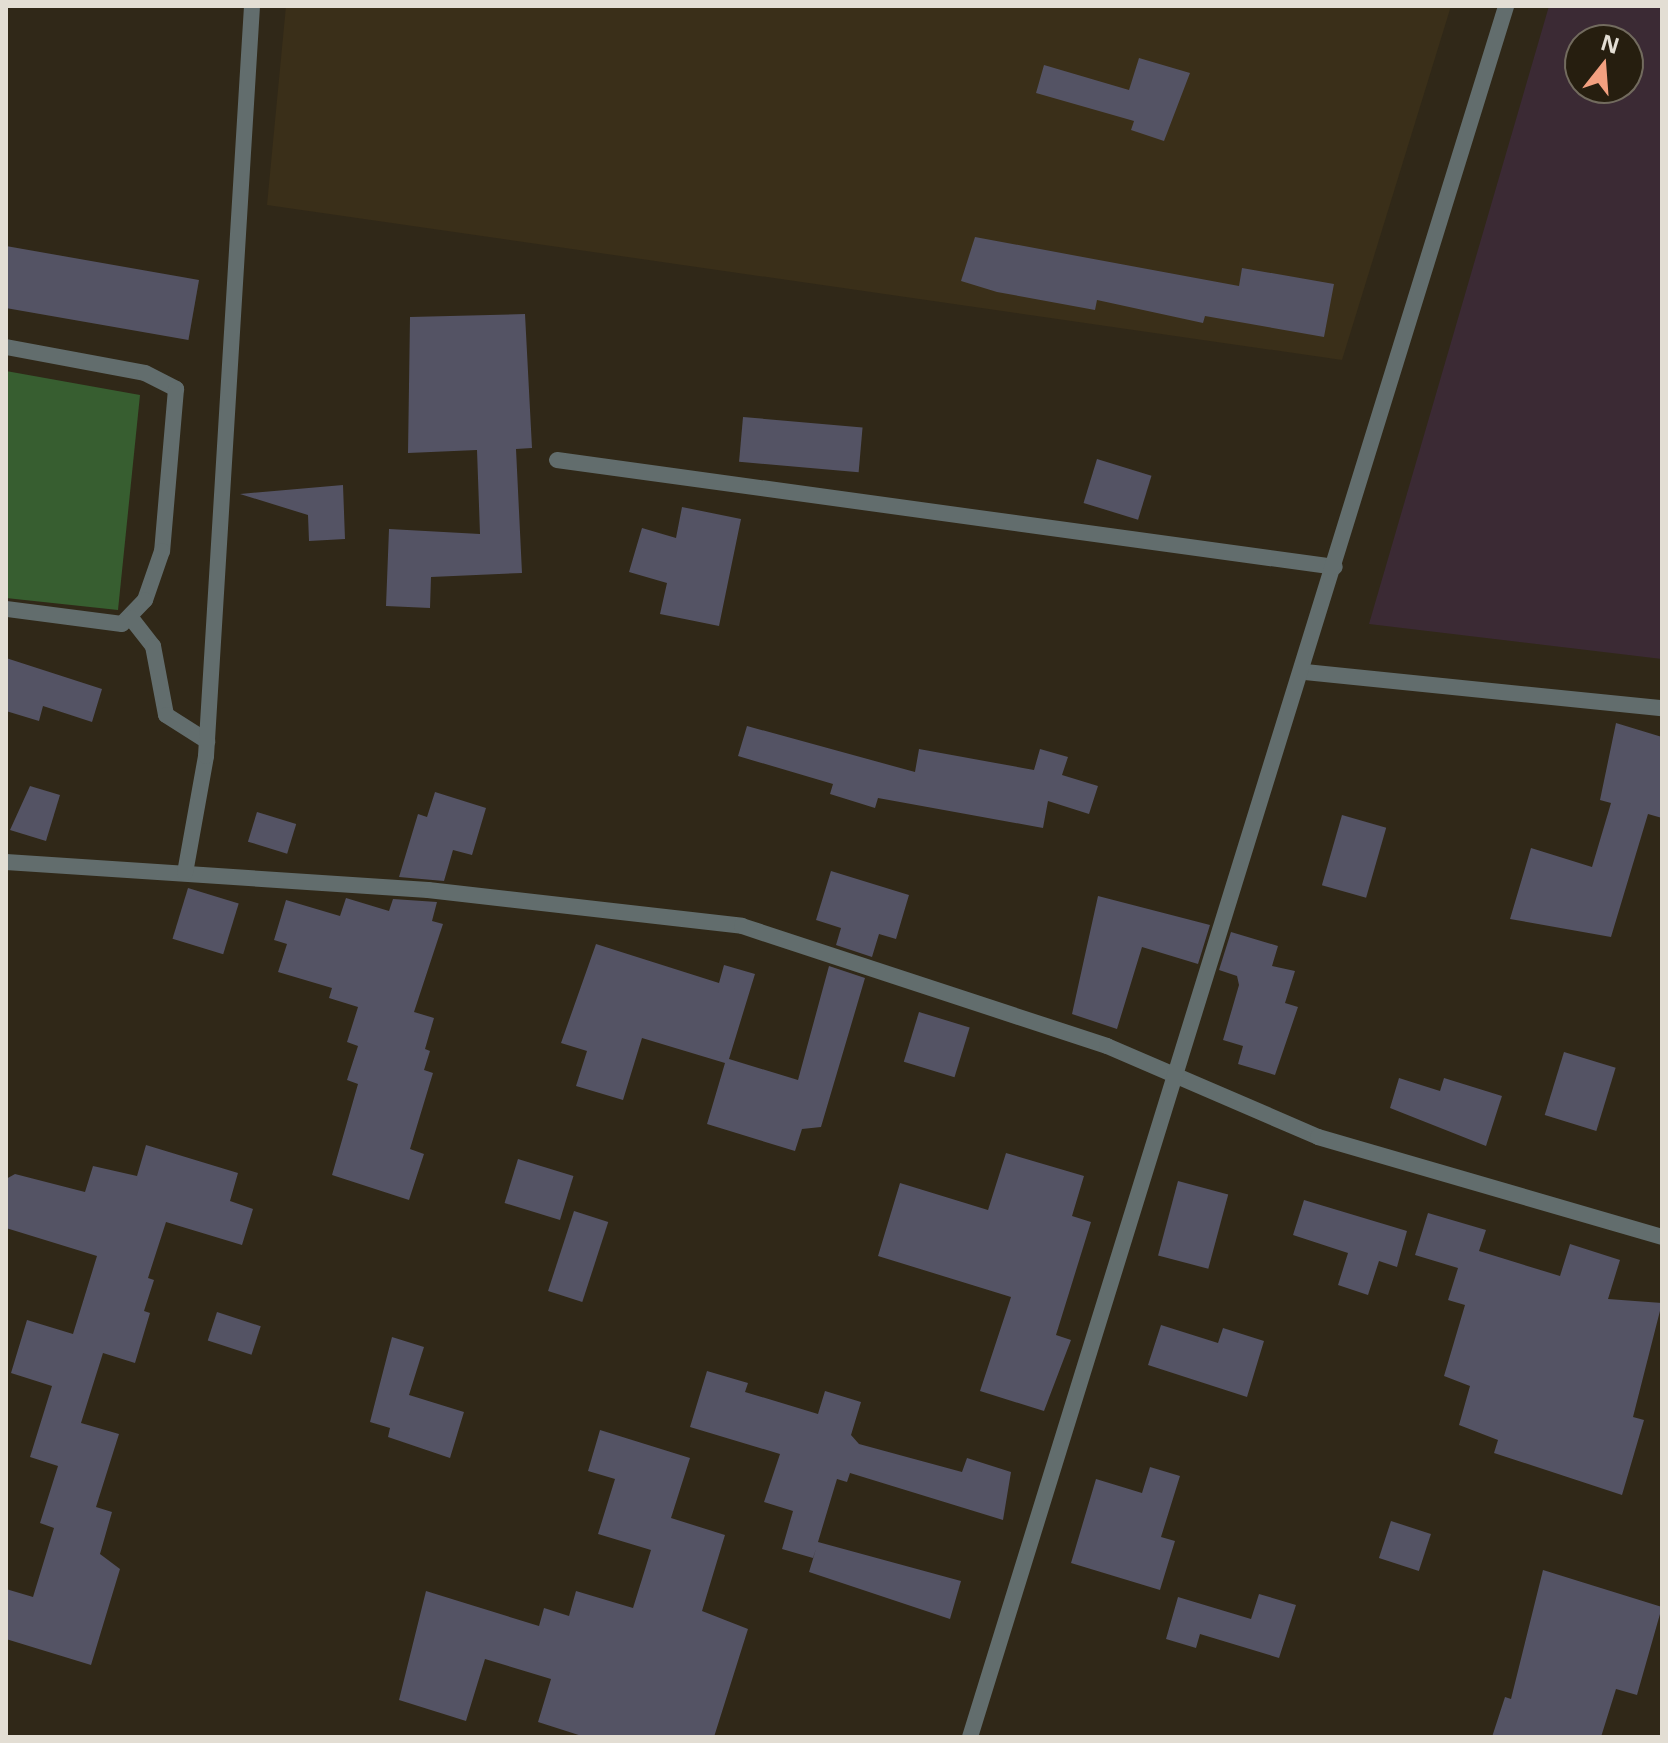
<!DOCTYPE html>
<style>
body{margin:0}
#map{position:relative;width:1668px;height:1743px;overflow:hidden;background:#302818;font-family:"Open Sans",sans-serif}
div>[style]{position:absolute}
.industrial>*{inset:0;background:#3b2a34}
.built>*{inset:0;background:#3a2f19}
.green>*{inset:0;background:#375e30}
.building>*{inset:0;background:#545364;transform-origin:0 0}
.lane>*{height:16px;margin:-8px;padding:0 8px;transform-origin:8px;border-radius:8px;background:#626d6d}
.street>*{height:16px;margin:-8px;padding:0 8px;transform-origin:8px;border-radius:8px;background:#626d6d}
span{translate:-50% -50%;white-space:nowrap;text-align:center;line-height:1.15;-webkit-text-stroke:6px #261e0f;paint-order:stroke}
.frame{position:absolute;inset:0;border:8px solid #e3ded4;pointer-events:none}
.north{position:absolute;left:1564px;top:24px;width:80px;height:80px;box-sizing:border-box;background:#261e0f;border:2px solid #726b5e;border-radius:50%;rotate:17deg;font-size:22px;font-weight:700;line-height:32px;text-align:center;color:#e3ded4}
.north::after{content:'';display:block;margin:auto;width:28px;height:36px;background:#f2a080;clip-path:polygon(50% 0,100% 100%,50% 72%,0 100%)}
</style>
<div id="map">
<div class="industrial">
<div style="clip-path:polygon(evenodd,1549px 6px,1662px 6px,1662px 659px,1369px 624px,1549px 6px,1580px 40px,1628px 40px,1628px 88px,1580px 88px,1580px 40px)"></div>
</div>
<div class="built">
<div style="clip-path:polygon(286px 6px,1451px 6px,1342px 360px,267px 205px)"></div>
</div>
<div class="green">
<div style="clip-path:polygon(6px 371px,140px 395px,118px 610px,6px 598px)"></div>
</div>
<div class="building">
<div style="clip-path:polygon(1139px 58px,1190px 73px,1164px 141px,1131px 130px,1134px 121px,1036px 93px,1044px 65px,1129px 90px)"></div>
<div style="clip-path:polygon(975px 237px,1239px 286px,1242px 268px,1334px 284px,1324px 337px,1205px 316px,1203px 323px,1097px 300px,1095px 310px,997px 292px,961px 281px)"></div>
<div style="left:6px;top:246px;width:196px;height:61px;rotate:10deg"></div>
<div style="clip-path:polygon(525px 314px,532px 448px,516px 449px,522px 573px,431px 577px,430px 608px,386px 606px,389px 529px,480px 534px,477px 450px,408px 453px,410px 317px)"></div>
<div style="left:743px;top:417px;width:120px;height:45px;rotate:5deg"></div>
<div style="left:1097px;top:459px;width:57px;height:46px;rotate:17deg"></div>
<div style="clip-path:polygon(343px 485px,345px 539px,309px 541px,308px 515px,240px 494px)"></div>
<div style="clip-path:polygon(682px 507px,741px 519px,719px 626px,660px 614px,667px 583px,629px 572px,642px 528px,676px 538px)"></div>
<div style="clip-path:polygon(6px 658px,102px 689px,92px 722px,43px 706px,39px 721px,6px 711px)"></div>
<div style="clip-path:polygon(1616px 723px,1662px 737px,1662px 818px,1648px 814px,1611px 937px,1510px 919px,1531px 848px,1592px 867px,1611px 803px,1600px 800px)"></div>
<div style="clip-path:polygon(747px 726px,915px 772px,919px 749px,1034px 770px,1040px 749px,1068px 757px,1062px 775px,1098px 786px,1089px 814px,1048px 801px,1043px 828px,878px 798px,875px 808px,830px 794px,833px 784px,738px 756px)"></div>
<div style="clip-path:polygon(30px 786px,60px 795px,46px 841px,10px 830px)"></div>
<div style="clip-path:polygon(435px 792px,486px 808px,472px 855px,453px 850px,444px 881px,399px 877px,418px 814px,427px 817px)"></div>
<div style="left:257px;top:812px;width:41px;height:31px;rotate:17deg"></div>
<div style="left:1342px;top:815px;width:46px;height:73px;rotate:16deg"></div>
<div style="clip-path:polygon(831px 871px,909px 895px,896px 939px,879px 934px,872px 957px,836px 945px,841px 928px,816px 920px)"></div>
<div style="left:188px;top:888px;width:53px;height:53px;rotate:17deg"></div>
<div style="clip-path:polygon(1098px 896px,1210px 925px,1198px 964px,1142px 947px,1117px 1029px,1072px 1014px)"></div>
<div style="clip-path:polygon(346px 898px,389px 911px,393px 899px,437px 902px,432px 921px,443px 924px,414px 1012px,434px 1018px,425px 1049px,430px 1051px,424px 1070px,433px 1073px,410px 1149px,424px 1154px,409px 1200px,332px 1175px,358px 1084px,347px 1080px,358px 1046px,347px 1042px,358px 1007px,329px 998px,332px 988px,278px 972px,287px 944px,274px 940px,286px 900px,340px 916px)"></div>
<div style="clip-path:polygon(1231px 932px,1278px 946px,1272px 966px,1295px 971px,1285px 1003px,1298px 1007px,1275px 1075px,1238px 1064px,1243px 1046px,1223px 1040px,1239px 985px,1237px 976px,1219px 970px)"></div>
<div style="clip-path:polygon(596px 944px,719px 983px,724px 965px,755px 974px,729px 1059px,798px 1080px,829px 966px,865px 978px,821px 1127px,802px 1129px,795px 1151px,707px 1124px,725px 1063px,642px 1038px,623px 1100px,576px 1086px,587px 1051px,561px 1043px)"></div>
<div style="left:919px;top:1012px;width:53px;height:52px;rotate:17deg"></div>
<div style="left:1564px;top:1052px;width:54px;height:66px;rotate:17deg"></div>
<div style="clip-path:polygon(1399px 1078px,1440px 1091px,1444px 1078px,1502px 1096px,1486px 1146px,1390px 1108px)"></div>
<div style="clip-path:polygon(146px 1145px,238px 1173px,230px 1201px,253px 1209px,242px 1245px,166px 1222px,148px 1278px,154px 1280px,144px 1311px,150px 1313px,135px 1363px,103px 1353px,81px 1423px,119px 1434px,96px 1507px,112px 1512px,100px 1554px,120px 1569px,91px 1665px,6px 1639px,6px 1589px,33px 1597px,54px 1528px,40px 1523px,58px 1466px,30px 1457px,52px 1386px,11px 1373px,27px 1320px,73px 1334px,97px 1256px,6px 1228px,6px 1179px,15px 1174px,85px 1192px,93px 1166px,137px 1176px)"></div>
<div style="clip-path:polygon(1006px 1153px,1084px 1176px,1072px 1216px,1091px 1222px,1056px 1335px,1071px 1340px,1044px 1411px,980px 1391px,1011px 1297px,878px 1256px,900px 1183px,988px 1210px)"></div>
<div style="left:518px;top:1159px;width:58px;height:46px;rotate:17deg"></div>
<div style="left:1178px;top:1181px;width:52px;height:77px;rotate:15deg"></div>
<div style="clip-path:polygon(1304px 1200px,1407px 1231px,1397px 1267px,1379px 1261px,1368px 1295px,1338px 1285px,1348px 1253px,1293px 1235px)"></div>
<div style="left:574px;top:1211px;width:36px;height:84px;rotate:18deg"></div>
<div style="clip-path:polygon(1428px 1213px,1486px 1230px,1479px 1251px,1560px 1276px,1570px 1244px,1620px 1260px,1608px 1299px,1662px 1303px,1633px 1417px,1644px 1420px,1622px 1495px,1494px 1453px,1498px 1440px,1459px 1425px,1470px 1386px,1444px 1376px,1465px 1305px,1448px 1300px,1458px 1268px,1415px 1255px)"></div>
<div style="left:217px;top:1312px;width:46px;height:30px;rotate:18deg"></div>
<div style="clip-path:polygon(1161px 1325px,1218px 1343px,1223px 1328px,1264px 1341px,1247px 1397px,1148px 1365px)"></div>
<div style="clip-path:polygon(392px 1337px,424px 1347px,409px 1395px,464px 1412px,450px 1458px,388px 1437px,390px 1428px,370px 1422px)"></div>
<div style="clip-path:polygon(707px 1371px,748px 1383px,745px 1392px,818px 1414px,825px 1391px,861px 1402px,851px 1435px,859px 1444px,962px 1472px,967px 1458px,1011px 1472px,1003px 1520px,850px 1473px,847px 1482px,837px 1479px,818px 1542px,961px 1581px,950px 1619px,809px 1572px,816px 1549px,813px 1558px,782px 1549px,793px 1511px,764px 1502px,780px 1454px,690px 1427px)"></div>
<div style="clip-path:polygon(600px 1430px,690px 1458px,671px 1518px,725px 1535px,702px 1611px,748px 1629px,714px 1737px,585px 1737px,538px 1722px,551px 1679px,485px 1659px,466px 1721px,399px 1700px,426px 1591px,539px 1626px,544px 1608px,569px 1616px,576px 1591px,633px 1608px,651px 1550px,598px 1534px,615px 1479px,588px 1471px)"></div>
<div style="clip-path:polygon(1150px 1467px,1180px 1476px,1161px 1537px,1175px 1541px,1160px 1590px,1071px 1563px,1096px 1479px,1142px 1493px)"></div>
<div style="left:1391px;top:1521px;width:42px;height:39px;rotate:18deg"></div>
<div style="clip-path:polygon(1543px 1570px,1662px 1607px,1637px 1695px,1616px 1689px,1601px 1737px,1492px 1737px,1505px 1697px,1511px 1699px)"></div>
<div style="clip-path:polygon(1259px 1594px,1296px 1605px,1279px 1658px,1200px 1634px,1196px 1648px,1166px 1639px,1178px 1597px,1251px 1619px)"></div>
</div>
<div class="lane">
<div style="left:6px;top:347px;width:141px;rotate:10.6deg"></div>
<div style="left:145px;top:373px;width:35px;rotate:27deg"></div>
<div style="left:176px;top:389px;width:163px;rotate:94.9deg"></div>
<div style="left:162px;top:551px;width:52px;rotate:109.1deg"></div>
<div style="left:145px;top:600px;width:33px;rotate:134deg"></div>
<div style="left:122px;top:624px;width:117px;rotate:-172.6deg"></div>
<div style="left:557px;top:460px;width:785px;rotate:7.83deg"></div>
<div style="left:131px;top:618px;width:36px;rotate:52deg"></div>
<div style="left:153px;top:646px;width:70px;rotate:79.3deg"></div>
<div style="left:166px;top:715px;width:49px;rotate:32.4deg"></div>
</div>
<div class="street">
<div style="left:1305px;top:672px;width:359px;rotate:5.8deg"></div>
<div style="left:6px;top:862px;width:423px;rotate:3.8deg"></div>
<div style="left:428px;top:890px;width:316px;rotate:6.5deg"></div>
<div style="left:742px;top:926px;width:384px;rotate:18.2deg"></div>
<div style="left:1107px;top:1046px;width:230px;rotate:23.3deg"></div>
<div style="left:1318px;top:1137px;width:358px;rotate:16.2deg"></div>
<div style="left:185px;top:873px;width:119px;rotate:-79.8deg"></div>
<div style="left:206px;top:756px;width:751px;rotate:-86.49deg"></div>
<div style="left:970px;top:1737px;width:1812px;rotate:-72.79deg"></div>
</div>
<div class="frame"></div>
<div class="north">N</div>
</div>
